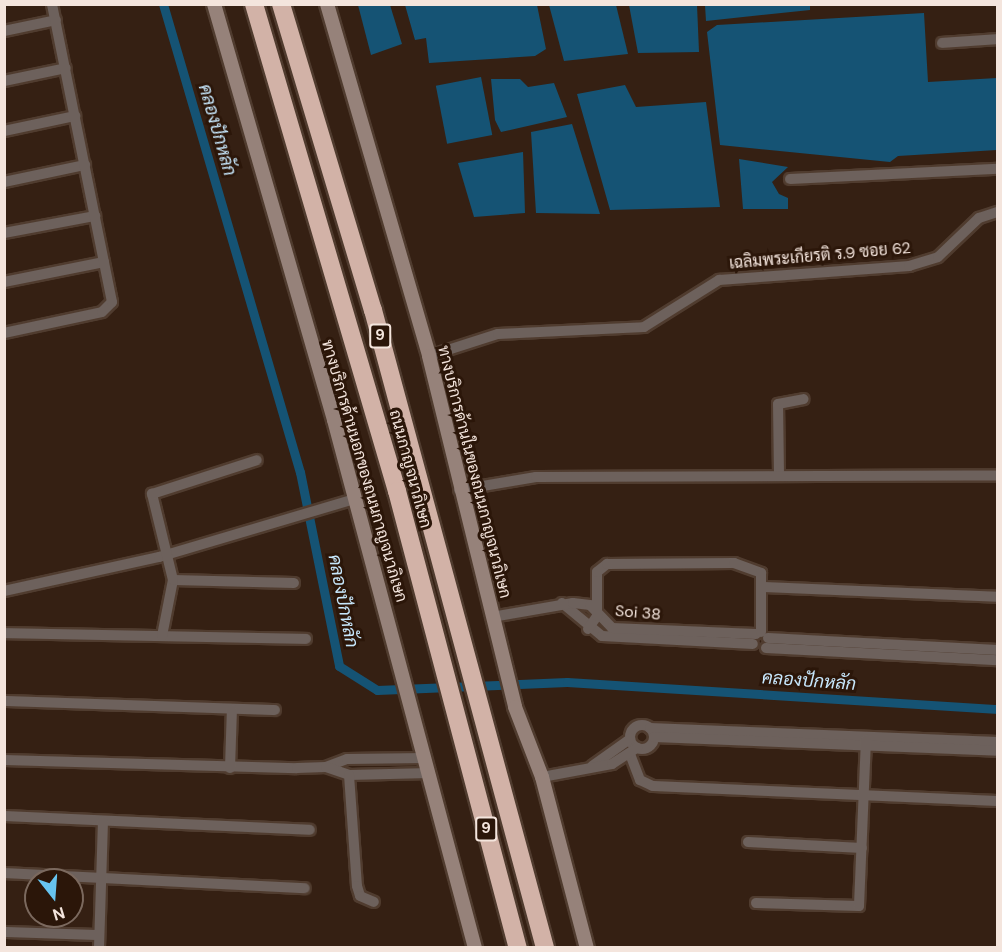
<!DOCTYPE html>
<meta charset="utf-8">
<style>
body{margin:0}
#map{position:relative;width:1002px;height:952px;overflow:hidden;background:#352013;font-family:"DM Sans",Sarabun,sans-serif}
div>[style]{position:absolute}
.water>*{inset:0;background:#155374;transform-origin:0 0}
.canal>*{height:9px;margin:-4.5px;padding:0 4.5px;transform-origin:4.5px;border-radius:4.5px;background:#155374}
.roads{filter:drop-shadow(2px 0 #503c2f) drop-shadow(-2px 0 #503c2f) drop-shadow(0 2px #503c2f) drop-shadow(0 -2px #503c2f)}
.minor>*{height:10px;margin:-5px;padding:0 5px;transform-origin:5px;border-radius:5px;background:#6d615c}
.minor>.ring{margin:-5px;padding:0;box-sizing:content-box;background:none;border:10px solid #6d615c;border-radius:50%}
.secondary>*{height:14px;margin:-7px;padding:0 7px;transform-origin:7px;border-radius:7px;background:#96827a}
.motorway>*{height:18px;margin:-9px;padding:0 9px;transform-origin:9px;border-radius:9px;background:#d2b2a7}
span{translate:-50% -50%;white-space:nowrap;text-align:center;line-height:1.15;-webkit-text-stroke:6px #2b1609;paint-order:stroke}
.shield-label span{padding:2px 4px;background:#2b1609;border:2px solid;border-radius:4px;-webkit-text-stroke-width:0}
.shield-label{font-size:15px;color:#f4e5dd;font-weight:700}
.street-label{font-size:16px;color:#f4e5dd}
.water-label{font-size:18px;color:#c7e7fc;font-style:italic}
.frame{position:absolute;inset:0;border:6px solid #f4e5dd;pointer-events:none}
.north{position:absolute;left:24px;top:868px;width:60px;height:60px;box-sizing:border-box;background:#2b1609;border:2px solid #7b695e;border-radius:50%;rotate:163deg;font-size:16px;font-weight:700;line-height:24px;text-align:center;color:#f4e5dd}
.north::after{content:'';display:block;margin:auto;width:21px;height:27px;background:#67c4f0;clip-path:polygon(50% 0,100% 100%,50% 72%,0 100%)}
</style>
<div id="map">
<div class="water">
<div style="clip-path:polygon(810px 4px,810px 10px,706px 21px,705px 5px)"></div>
<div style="clip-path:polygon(358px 5px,390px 5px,402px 44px,371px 55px)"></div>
<div style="clip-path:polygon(405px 5px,537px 5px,546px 49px,535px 56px,429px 63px,426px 38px,415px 40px)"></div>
<div style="clip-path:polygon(549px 5px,616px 5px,628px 54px,564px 61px)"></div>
<div style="clip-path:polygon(629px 5px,697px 5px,699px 52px,638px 53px)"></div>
<div style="clip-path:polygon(924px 13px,928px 82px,997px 78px,997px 150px,898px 156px,890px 162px,720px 145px,707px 32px,717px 25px)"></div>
<div style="left:481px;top:77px;width:59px;height:46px;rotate:79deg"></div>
<div style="clip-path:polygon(491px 79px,520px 79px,528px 87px,554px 83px,567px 117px,501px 132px,495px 120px)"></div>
<div style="clip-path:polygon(625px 85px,636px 107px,706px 102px,720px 207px,610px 210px,577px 94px)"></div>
<div style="clip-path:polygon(572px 124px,600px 214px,536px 213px,531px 132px)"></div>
<div style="clip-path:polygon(523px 152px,525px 213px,474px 217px,458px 163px)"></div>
<div style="clip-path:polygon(739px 159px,788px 167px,772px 182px,779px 194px,788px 198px,788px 209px,743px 209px)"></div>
</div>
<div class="canal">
<div style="left:163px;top:4px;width:488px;rotate:73.7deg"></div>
<div style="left:300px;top:472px;width:198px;rotate:78.6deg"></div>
<div style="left:339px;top:666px;width:45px;rotate:32.3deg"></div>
<div style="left:377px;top:690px;width:190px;rotate:-2.4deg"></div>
<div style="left:567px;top:682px;width:432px;rotate:3.6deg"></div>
</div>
<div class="roads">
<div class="minor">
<div style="left:4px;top:31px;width:53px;rotate:-11.9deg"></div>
<div style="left:942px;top:43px;width:56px;rotate:-4.1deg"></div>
<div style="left:4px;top:81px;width:63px;rotate:-11.8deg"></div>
<div style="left:4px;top:131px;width:73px;rotate:-11.9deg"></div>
<div style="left:790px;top:179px;width:208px;rotate:-2.8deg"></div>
<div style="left:4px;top:182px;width:83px;rotate:-11.9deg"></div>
<div style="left:4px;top:233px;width:93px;rotate:-10.6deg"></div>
<div style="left:4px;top:282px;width:102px;rotate:-11.3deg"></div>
<div style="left:4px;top:333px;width:100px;rotate:-12.1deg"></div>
<div style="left:102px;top:312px;width:14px;rotate:-45deg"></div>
<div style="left:112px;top:302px;width:304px;rotate:-101.4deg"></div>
<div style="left:429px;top:356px;width:72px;rotate:-17.7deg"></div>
<div style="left:498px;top:334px;width:146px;rotate:-2.7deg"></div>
<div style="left:644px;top:327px;width:89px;rotate:-32.1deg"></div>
<div style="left:719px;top:280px;width:191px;rotate:-4.2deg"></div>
<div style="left:909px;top:266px;width:30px;rotate:-17deg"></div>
<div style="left:938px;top:257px;width:57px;rotate:-43.6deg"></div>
<div style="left:979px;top:218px;width:20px;rotate:-18deg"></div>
<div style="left:779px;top:474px;width:70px;rotate:-90.8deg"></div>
<div style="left:778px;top:404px;width:26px;rotate:-11deg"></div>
<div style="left:459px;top:490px;width:78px;rotate:-9.6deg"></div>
<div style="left:536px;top:477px;width:462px;rotate:-0.2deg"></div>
<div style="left:173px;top:580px;width:121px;rotate:1.4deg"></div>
<div style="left:763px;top:587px;width:235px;rotate:2.4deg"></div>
<div style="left:4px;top:591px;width:159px;rotate:-12.4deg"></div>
<div style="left:159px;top:557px;width:204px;rotate:-16.5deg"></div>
<div style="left:562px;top:603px;width:52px;rotate:39.5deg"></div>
<div style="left:602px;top:636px;width:151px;rotate:3deg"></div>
<div style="left:492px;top:617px;width:82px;rotate:-9.8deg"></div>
<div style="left:573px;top:603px;width:17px;rotate:7deg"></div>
<div style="left:590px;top:605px;width:32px;rotate:46deg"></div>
<div style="left:612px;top:628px;width:144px;rotate:2.4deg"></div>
<div style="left:588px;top:629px;width:16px;rotate:-55deg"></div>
<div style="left:597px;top:616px;width:44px;rotate:-90deg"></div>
<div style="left:597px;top:572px;width:13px;rotate:-39deg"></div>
<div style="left:607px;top:564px;width:127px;rotate:-0.5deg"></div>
<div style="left:734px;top:563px;width:29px;rotate:20deg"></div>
<div style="left:761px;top:573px;width:59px;rotate:90deg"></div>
<div style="left:4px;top:633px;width:302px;rotate:1.1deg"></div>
<div style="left:162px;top:636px;width:57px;rotate:-78.9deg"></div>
<div style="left:173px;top:580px;width:89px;rotate:-103.7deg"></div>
<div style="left:152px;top:494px;width:110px;rotate:-17.9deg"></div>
<div style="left:768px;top:638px;width:230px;rotate:3deg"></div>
<div style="left:766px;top:648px;width:232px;rotate:3deg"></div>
<div style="left:4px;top:701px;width:271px;rotate:1.9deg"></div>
<div class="ring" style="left:630px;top:725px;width:14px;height:14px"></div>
<div style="left:650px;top:728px;width:348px;rotate:2.3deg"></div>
<div style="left:654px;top:737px;width:344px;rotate:2.3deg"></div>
<div style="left:630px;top:754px;width:28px;rotate:69deg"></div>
<div style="left:640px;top:780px;width:14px;rotate:25deg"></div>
<div style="left:653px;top:786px;width:345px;rotate:2.5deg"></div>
<div style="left:4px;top:760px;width:293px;rotate:1.6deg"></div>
<div style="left:297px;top:768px;width:29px;rotate:-2deg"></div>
<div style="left:326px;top:767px;width:22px;rotate:-21deg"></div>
<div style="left:347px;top:759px;width:79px;rotate:-0.7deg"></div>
<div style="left:592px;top:766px;width:47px;rotate:-35.4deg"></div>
<div style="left:326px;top:767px;width:24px;rotate:19deg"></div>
<div style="left:349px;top:775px;width:81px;rotate:-1.4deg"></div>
<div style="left:230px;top:768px;width:59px;rotate:-88.1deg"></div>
<div style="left:349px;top:775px;width:111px;rotate:85.9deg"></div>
<div style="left:357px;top:886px;width:10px;rotate:73deg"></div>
<div style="left:360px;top:896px;width:15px;rotate:23deg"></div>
<div style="left:542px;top:777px;width:71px;rotate:-10.5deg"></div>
<div style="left:612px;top:764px;width:30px;rotate:-33deg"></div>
<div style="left:4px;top:816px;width:306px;rotate:2.6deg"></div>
<div style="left:748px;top:842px;width:114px;rotate:3deg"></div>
<div style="left:4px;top:873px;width:301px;rotate:2.9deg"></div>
<div style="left:756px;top:903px;width:103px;rotate:1.7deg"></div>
<div style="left:859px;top:906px;width:167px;rotate:-87.6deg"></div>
<div style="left:4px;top:932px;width:95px;rotate:1.8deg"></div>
<div style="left:99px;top:948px;width:127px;rotate:-88.2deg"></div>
</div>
<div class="secondary">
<div style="left:214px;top:4px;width:433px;rotate:73.9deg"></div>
<div style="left:334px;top:420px;width:547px;rotate:75.05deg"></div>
<div style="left:327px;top:4px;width:366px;rotate:73.8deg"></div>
<div style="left:429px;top:356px;width:361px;rotate:76.2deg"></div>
<div style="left:515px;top:707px;width:75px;rotate:68.9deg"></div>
<div style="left:542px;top:777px;width:177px;rotate:75.3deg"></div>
</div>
<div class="motorway">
<div style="left:254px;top:4px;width:508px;rotate:73.64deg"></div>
<div style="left:397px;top:491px;width:473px;rotate:75.2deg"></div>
<div style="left:281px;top:4px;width:320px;rotate:73.3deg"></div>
<div style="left:373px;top:310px;width:661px;rotate:74.91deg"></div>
</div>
</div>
<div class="shield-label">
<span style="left:380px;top:336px">9</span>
<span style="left:486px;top:829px">9</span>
</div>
<div class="street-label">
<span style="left:820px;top:256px;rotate:-5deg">เฉลิมพระเกียรติ ร.9 ซอย 62</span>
<span style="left:410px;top:469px;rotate:75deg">ถนนกาญจนาภิเษก</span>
<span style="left:364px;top:471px;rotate:74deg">ทางบริการด้านนอกของถนนกาญจนาภิเษก</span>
<span style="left:474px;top:472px;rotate:76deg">ทางบริการด้านในของถนนกาญจนาภิเษก</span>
<span style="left:638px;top:613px;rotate:5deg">Soi 38</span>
</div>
<div class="water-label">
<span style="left:217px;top:130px;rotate:74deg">คลองปักหลัก</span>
<span style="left:343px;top:601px;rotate:79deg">คลองปักหลัก</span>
<span style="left:809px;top:681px;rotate:4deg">คลองปักหลัก</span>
</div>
<div class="frame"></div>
<div class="north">N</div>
</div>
